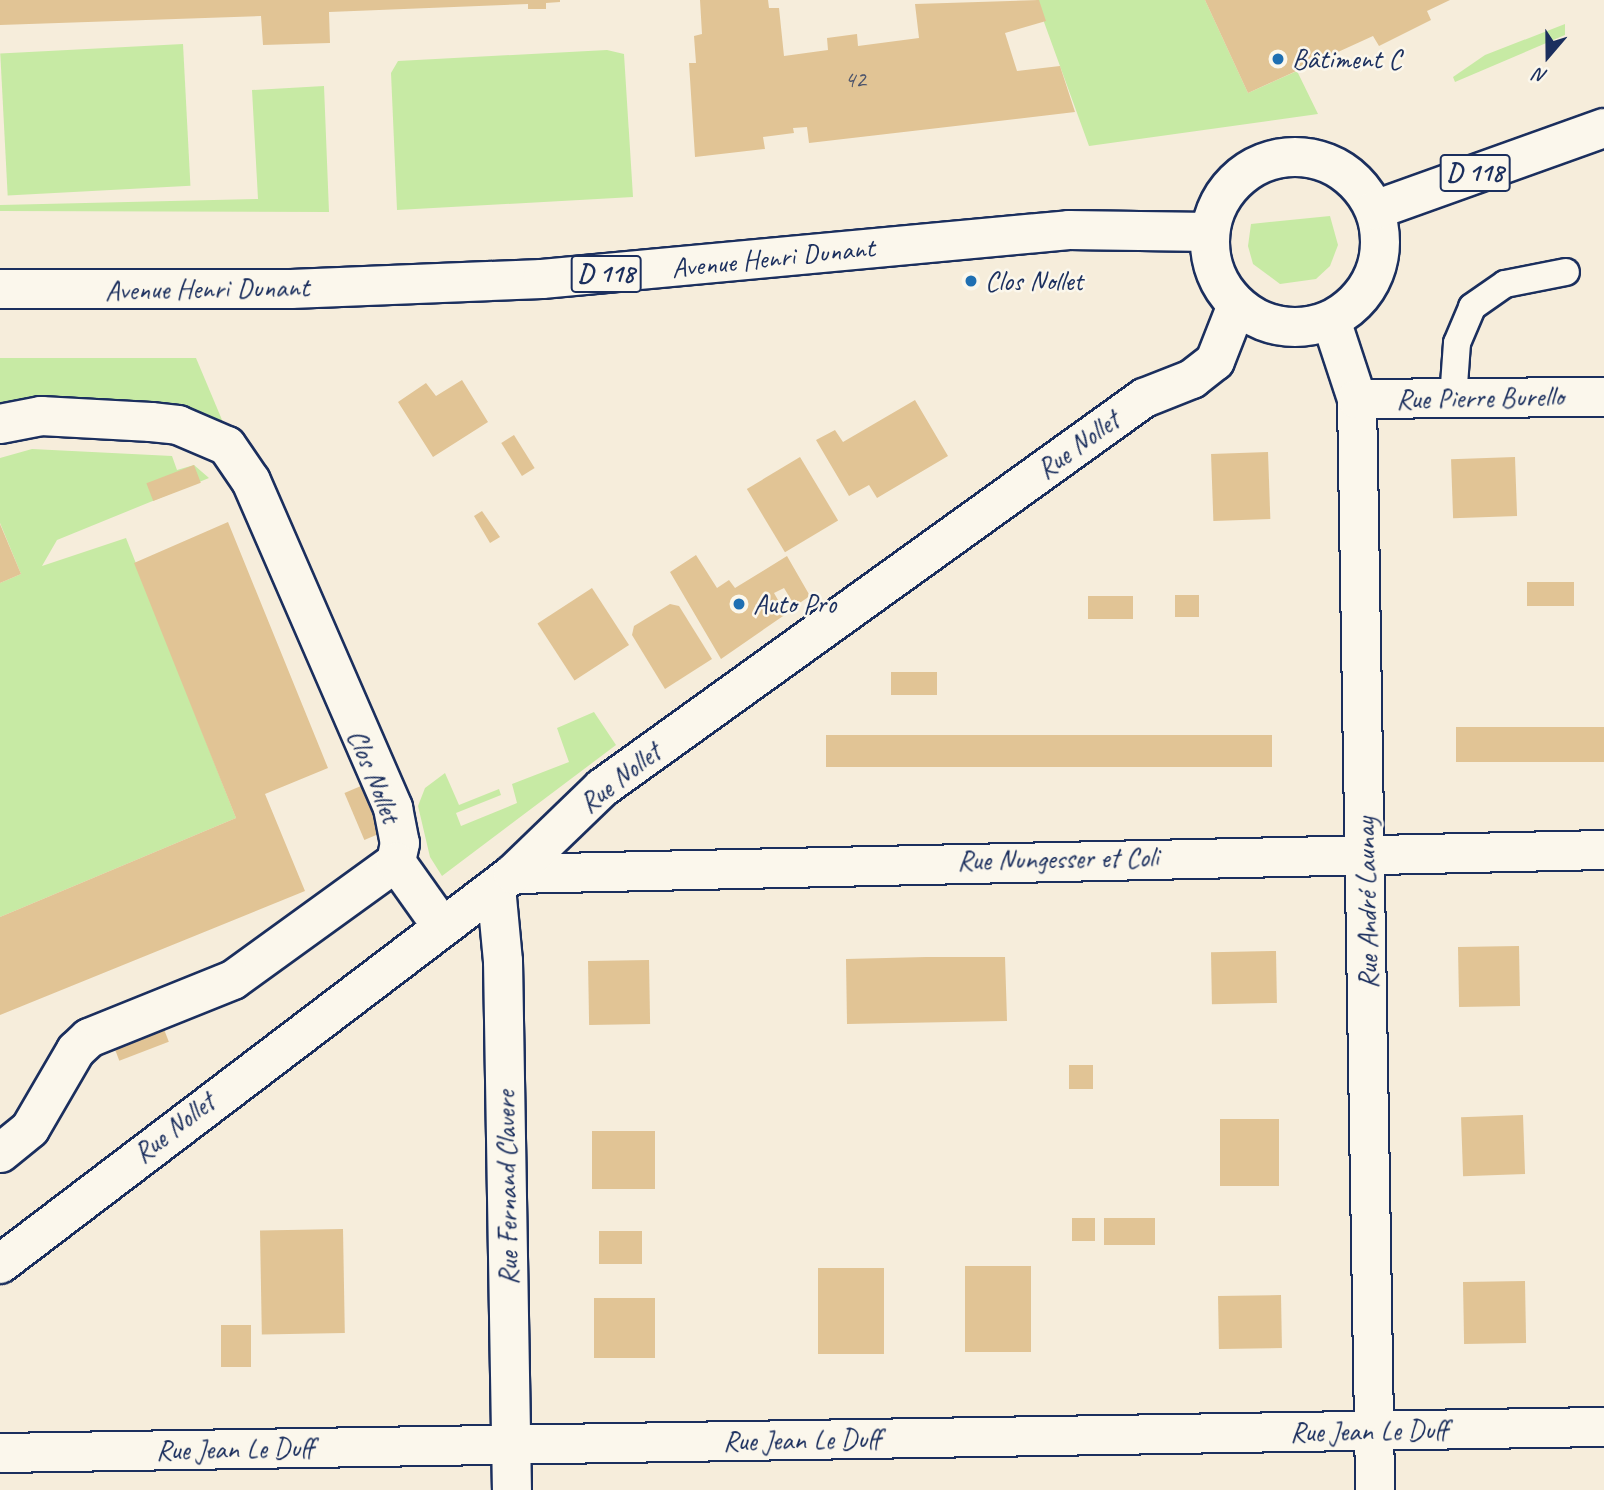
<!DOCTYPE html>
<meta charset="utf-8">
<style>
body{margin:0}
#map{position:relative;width:1604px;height:1490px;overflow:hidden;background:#f6eddb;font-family:Caveat,sans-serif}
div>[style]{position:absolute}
.green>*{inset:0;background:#c7eaa4;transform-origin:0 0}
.building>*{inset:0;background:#e1c495;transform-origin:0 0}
.roads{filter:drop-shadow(2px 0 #1b2f5e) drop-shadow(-2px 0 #1b2f5e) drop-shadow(0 2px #1b2f5e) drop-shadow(0 -2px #1b2f5e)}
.lane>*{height:26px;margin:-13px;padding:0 13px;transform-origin:13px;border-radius:13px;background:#fbf7ec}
.street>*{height:38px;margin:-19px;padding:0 19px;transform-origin:19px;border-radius:19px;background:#fbf7ec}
.primary>*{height:38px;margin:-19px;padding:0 19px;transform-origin:19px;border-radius:19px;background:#fbf7ec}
.primary>.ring{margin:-19px;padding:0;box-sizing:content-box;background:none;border:38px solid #fbf7ec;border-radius:50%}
.dots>*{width:19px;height:19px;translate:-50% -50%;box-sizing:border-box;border:4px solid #fbf7ec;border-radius:50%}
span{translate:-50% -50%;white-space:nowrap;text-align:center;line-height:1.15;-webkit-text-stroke:5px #fbf7ec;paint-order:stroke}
.number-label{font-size:24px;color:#4c546c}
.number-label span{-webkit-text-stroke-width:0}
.shield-label span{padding:2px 5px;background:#fbf7ec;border:2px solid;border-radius:5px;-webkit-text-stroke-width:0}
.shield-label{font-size:26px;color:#1b2f5e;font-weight:700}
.poi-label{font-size:28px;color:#1b2f5e}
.left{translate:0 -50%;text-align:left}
.street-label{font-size:28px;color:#1b2f5e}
.north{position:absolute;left:1513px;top:21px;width:70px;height:70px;-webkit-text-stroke:5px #fbf7ec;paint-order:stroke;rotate:200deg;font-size:19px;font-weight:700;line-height:28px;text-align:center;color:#1b2f5e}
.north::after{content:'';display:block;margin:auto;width:24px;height:32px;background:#1b2f5e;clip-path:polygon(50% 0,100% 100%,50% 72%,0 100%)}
</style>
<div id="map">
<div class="green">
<div style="clip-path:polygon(1036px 0,1205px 0,1248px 93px,1297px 71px,1318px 114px,1089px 146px)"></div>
<div style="clip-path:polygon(1565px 24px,1565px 35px,1455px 82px,1453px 77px,1485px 55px)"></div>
<div style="left:183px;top:44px;width:142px;height:183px;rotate:87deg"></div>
<div style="clip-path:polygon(607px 50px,624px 54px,633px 197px,397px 210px,391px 73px,398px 61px)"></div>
<div style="clip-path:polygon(324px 86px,329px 212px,0 211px,0 205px,258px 199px,252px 90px)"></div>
<div style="clip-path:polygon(1330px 216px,1338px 245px,1330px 266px,1316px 279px,1280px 284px,1253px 264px,1248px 246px,1251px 224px)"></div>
<div style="clip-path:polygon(0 358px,196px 358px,225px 427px,0 411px)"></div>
<div style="clip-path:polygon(32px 449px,172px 456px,177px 470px,194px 465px,209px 478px,57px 540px,42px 566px,126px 538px,236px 818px,0 917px,0 583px,21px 574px,0 523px,0 458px)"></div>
<div style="clip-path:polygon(594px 712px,616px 745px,442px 876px,430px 857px,418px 806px,425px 788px,445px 773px,459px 805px,499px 789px,501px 795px,456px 813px,461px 826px,517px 803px,512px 784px,569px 762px,557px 728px)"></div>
</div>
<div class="building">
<div style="clip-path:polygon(0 0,560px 0,560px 2px,546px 3px,546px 9px,528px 9px,528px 4px,329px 12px,330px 43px,263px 45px,261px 16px,0 25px)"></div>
<div style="clip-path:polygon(700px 0,768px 0,769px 8px,779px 8px,784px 56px,828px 50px,827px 38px,857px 34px,858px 46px,919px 38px,915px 4px,1039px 0,1046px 21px,1005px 33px,1017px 71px,1060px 66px,1075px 112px,809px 143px,807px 127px,793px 128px,794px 133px,763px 137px,765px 149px,695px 157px,689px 63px,696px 63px,694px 36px,702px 34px)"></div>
<div style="clip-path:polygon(1205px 0,1450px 0,1427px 11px,1431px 20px,1379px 46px,1373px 36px,1248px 93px)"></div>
<div style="clip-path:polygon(462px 380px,488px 422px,433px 457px,398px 402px,426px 383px,436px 396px)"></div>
<div style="clip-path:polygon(915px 400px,948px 456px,877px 498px,869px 485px,849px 496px,816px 440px,835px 430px,843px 442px)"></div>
<div style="left:514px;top:435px;width:39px;height:15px;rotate:58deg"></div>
<div style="left:1268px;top:452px;width:67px;height:57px;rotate:88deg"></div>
<div style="left:800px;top:457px;width:74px;height:62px;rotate:59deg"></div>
<div style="left:1515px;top:457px;width:59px;height:64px;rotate:88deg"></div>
<div style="left:194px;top:465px;width:19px;height:51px;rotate:69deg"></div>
<div style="clip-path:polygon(482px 511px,500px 537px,490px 543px,474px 516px)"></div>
<div style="clip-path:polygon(228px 522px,328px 768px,265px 794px,305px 891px,0 1015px,0 917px,236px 818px,134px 563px)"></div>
<div style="clip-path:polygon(0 524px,21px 574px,0 583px)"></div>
<div style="clip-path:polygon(696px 555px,717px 588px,729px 580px,735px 588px,787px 556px,810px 596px,795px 606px,784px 588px,774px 593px,786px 614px,721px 659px,670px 572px)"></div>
<div style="left:1527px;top:582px;width:47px;height:24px"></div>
<div style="left:592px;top:588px;width:68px;height:65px;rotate:57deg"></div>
<div style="left:1175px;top:595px;width:24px;height:22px"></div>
<div style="left:1088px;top:596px;width:45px;height:23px"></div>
<div style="clip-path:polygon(670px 604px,679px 606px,712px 659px,665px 689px,632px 635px,634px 626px)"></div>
<div style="left:937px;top:672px;width:23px;height:46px;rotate:90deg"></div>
<div style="left:1604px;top:727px;width:35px;height:148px;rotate:90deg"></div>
<div style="left:1272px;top:735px;width:32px;height:446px;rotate:90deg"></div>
<div style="left:361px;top:786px;width:51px;height:18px;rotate:67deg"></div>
<div style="left:1519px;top:946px;width:60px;height:61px;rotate:89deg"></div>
<div style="left:1276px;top:951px;width:52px;height:65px;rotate:89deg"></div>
<div style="clip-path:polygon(926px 957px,1005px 957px,1007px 1021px,847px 1024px,846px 959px)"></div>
<div style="left:649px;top:960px;width:64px;height:61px;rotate:89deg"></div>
<div style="left:162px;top:1024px;width:19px;height:53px;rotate:69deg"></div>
<div style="left:1069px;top:1065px;width:24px;height:24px"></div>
<div style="left:1523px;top:1115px;width:59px;height:62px;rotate:88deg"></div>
<div style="left:1279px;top:1119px;width:67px;height:59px;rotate:90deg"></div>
<div style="left:655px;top:1131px;width:58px;height:63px;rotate:90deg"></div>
<div style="left:1072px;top:1218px;width:23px;height:23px"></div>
<div style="left:1104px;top:1218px;width:51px;height:27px"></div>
<div style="left:343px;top:1229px;width:104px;height:83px;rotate:89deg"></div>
<div style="left:642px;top:1231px;width:33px;height:43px;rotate:90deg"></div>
<div style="left:965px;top:1266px;width:66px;height:86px"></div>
<div style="left:884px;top:1268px;width:86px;height:66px;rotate:90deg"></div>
<div style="left:1525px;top:1281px;width:62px;height:62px;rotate:89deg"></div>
<div style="left:1281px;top:1295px;width:53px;height:63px;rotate:89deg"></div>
<div style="left:655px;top:1298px;width:60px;height:61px;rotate:90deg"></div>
<div style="left:251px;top:1325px;width:42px;height:30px;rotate:90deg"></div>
</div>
<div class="roads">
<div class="lane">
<div style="left:1453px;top:399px;width:56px;rotate:-85.9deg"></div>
<div style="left:1457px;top:343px;width:39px;rotate:-67deg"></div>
<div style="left:1472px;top:307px;width:40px;rotate:-34.9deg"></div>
<div style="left:1505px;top:284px;width:62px;rotate:-11.1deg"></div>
</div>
<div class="street">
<div style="left:1331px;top:320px;width:83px;rotate:71.8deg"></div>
<div style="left:1357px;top:399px;width:1091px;rotate:89.05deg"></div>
<div style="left:1357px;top:399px;width:247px;rotate:-0.5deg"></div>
<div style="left:0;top:424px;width:42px;rotate:-11deg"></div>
<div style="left:41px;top:416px;width:110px;rotate:3.1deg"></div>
<div style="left:151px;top:422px;width:27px;rotate:6deg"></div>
<div style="left:178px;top:425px;width:53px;rotate:23.2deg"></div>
<div style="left:227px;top:446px;width:42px;rotate:55.6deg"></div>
<div style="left:251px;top:481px;width:357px;rotate:66.5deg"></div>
<div style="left:393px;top:808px;width:36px;rotate:79deg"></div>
<div style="left:400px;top:843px;width:19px;rotate:102deg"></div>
<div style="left:396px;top:862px;width:201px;rotate:144.1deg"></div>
<div style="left:233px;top:980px;width:155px;rotate:158.1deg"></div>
<div style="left:89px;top:1038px;width:18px;rotate:137deg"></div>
<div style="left:76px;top:1050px;width:91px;rotate:120.2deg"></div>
<div style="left:30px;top:1129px;width:38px;rotate:141deg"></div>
<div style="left:396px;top:862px;width:76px;rotate:54.6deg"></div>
<div style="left:513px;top:874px;width:1091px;rotate:-1.26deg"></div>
<div style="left:496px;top:887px;width:74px;rotate:84.6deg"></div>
<div style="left:503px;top:961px;width:529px;rotate:89.03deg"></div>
<div style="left:0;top:1264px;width:644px;rotate:-37.24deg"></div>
<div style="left:513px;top:874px;width:124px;rotate:-44deg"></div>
<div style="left:602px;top:788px;width:668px;rotate:-35.74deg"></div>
<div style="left:1144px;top:398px;width:52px;rotate:-21.6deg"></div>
<div style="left:1192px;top:379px;width:29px;rotate:-38deg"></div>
<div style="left:1215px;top:361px;width:60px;rotate:-68.6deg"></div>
<div style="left:0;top:1453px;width:1604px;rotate:-0.93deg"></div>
</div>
<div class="primary">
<div class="ring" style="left:1210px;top:157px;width:132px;height:132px"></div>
<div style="left:1375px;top:210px;width:243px;rotate:-19.7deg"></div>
<div style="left:0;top:289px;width:291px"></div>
<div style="left:291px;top:289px;width:251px;rotate:-2.3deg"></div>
<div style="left:542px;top:279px;width:529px;rotate:-5.31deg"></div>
<div style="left:1069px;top:230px;width:141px;rotate:0.8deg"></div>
</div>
</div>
<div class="dots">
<div style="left:1278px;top:59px;background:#1f6fb2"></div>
<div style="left:971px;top:281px;background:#1f6fb2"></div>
<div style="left:739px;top:604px;background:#1f6fb2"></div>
</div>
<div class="number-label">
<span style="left:855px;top:80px">42</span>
</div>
<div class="shield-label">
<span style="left:1475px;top:173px">D 118</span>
<span style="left:606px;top:274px">D 118</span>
</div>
<div class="poi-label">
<span class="left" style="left:1292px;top:59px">Bâtiment C</span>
<span class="left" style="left:985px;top:281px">Clos Nollet</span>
<span class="left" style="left:753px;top:604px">Auto Pro</span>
</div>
<div class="street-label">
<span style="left:773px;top:258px;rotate:-6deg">Avenue Henri Dunant</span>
<span style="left:207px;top:289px;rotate:-1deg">Avenue Henri Dunant</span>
<span style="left:1480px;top:398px;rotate:-1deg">Rue Pierre Burello</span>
<span style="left:1078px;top:445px;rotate:-36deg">Rue Nollet</span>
<span style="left:374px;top:776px;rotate:68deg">Clos Nollet</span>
<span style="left:620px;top:778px;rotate:-38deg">Rue Nollet</span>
<span style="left:1058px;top:859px;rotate:-1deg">Rue Nungesser et Coli</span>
<span style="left:1367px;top:903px;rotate:-91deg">Rue André Launay</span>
<span style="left:174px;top:1128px;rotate:-38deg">Rue Nollet</span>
<span style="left:507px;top:1188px;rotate:-91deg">Rue Fernand Clavere</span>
<span style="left:1369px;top:1431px;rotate:-1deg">Rue Jean Le Duff</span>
<span style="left:802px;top:1440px;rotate:-1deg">Rue Jean Le Duff</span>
<span style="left:235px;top:1449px;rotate:-1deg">Rue Jean Le Duff</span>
</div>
<div class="north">N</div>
</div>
